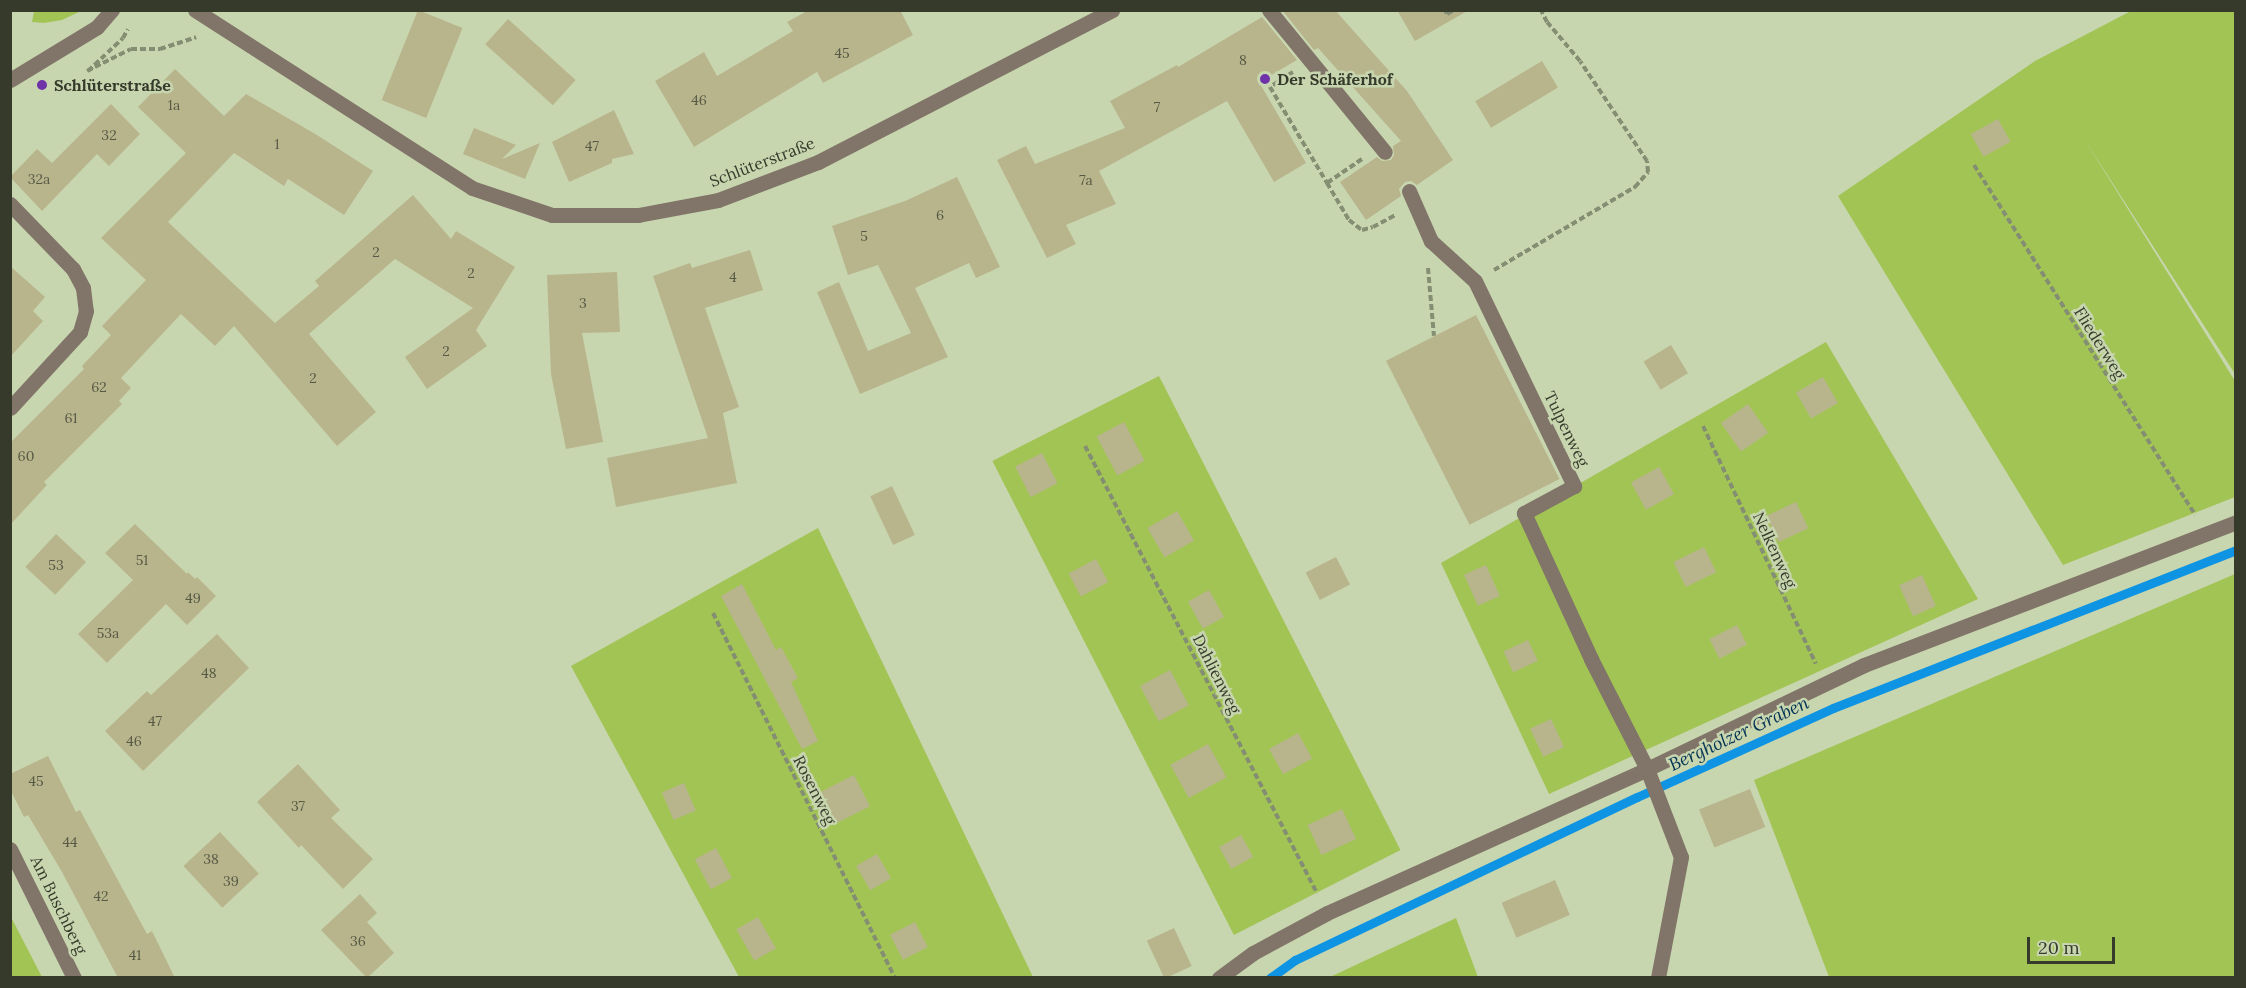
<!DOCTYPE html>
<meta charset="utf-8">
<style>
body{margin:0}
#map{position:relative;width:2246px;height:988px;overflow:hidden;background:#c8d6af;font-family:Lora,serif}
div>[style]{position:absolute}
.green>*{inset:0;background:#a2c455;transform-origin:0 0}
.stream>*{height:9px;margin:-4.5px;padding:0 4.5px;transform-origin:4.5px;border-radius:4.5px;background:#0e94e2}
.building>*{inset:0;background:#b8b58d;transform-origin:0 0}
.path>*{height:4px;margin-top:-2px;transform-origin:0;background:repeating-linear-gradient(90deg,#848e72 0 6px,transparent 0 9px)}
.minor>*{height:15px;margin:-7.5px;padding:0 7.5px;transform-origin:7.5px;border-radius:7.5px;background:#817468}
.dots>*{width:16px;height:16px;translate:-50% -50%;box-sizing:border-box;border:3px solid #c8d6af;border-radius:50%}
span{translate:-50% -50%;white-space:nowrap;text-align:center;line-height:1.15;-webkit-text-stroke:5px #c8d6af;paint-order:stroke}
.number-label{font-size:14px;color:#565944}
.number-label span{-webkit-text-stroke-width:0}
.poi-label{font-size:16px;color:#353a2b;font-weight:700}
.left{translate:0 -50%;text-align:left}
.street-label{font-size:16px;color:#353a2b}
.water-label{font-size:18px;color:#033353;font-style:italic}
.frame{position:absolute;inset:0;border:12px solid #353a2b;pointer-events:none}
.scale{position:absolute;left:2027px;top:937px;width:88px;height:27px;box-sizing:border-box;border:3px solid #353a2b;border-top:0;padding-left:8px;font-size:18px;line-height:21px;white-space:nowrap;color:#353a2b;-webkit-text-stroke:4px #c8d6af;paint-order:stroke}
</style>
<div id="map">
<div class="green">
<div style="clip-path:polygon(34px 11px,34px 10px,81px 11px,62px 20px,44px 23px,32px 22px)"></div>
<div style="clip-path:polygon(2131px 11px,2235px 11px,2235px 374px,2083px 137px,2235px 381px,2235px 497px,2063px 565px,1838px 196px,2035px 61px)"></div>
<div style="clip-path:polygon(1826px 342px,1978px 599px,1549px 794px,1441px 563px)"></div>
<div style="left:1159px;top:376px;width:532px;height:187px;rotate:63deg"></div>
<div style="clip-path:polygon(818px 528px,1033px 977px,739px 977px,571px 666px)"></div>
<div style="clip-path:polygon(2235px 574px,2235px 977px,1829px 977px,1754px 780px)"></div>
<div style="clip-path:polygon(11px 917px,42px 977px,11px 977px)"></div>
<div style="clip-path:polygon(1456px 918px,1478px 977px,1330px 977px)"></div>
</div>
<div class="stream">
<div style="left:1270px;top:978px;width:31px;rotate:-36deg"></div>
<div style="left:1295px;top:960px;width:379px;rotate:-25.5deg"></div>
<div style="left:1637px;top:797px;width:215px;rotate:-24.4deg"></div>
<div style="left:1833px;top:708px;width:433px;rotate:-21.4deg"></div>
</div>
<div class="building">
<div style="left:418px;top:10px;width:48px;height:97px;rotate:22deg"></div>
<div style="clip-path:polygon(809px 10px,900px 10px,913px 35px,823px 83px,817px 72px,694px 147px,655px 81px,704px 52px,717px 76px,793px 31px,787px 22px)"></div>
<div style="clip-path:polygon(1282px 10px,1335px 10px,1407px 91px,1453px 160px,1417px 185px,1411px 181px,1405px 182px,1399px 189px,1401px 196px,1366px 220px,1340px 182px,1377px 157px,1382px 161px,1391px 160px,1394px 155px,1393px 146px,1401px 141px,1318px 48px,1314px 50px)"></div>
<div style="clip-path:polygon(1397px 10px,1469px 10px,1415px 41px)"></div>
<div style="clip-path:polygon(1262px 17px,1297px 60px,1259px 82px,1306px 163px,1274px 182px,1227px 101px,1099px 171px,1116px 204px,1066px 225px,1076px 244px,1047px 258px,997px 160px,1026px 146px,1035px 164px,1125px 128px,1110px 101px,1177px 65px,1178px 67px)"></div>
<div style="left:508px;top:19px;width:91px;height:34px;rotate:42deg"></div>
<div style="left:1542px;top:61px;width:31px;height:78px;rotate:59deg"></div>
<div style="clip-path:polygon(175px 69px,224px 116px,246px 94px,317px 135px,373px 171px,344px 215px,288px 179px,284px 186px,234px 153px,168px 222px,275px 323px,319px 286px,315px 281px,413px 195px,451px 239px,456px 231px,515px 267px,476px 330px,487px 346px,427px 389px,405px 357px,473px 308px,395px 259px,309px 334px,376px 412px,337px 446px,234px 326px,215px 346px,181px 314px,121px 378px,131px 388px,119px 401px,122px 404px,44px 482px,47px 485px,10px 525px,10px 443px,84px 369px,82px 366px,111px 335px,102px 326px,146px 280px,101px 238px,186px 153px,138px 107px)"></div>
<div style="clip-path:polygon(111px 104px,140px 134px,109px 166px,97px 154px,42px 211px,10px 177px,37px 149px,52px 163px)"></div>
<div style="clip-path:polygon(614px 110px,634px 154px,612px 159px,612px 163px,569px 182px,552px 142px)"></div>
<div style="left:1998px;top:119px;width:26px;height:31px;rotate:61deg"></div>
<div style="clip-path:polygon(474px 128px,516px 145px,502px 159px,540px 143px,525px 179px,463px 154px)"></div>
<div style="clip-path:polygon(957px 177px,1000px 267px,976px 278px,969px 263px,915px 288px,948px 357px,860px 394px,817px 292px,839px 282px,868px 351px,911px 333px,878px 265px,848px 275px,832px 226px,905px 201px)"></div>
<div style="clip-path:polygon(750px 250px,763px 290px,705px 308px,739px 407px,723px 413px,737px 483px,616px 507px,607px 458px,708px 438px,653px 276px,690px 263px,692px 268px)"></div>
<div style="clip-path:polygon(10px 266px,45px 297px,33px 311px,43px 321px,10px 357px)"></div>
<div style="clip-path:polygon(617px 272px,620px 332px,582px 333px,603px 442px,566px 449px,551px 374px,547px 275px)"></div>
<div style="left:1476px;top:315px;width:184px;height:101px;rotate:63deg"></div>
<div style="left:1671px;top:345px;width:33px;height:32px;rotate:59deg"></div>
<div style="left:1823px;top:377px;width:30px;height:31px;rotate:60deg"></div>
<div style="left:1748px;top:404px;width:35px;height:33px;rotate:55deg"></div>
<div style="left:1124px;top:422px;width:44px;height:31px;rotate:62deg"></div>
<div style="left:1042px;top:453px;width:34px;height:30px;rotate:63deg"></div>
<div style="left:1659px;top:467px;width:31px;height:32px;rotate:61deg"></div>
<div style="left:892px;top:486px;width:54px;height:24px;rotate:65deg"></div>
<div style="left:1796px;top:502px;width:29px;height:33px;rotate:65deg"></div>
<div style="left:1177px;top:511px;width:34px;height:34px;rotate:60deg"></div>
<div style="clip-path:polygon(135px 524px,187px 574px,188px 572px,195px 579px,197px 577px,216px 596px,187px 625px,166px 604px,107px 663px,78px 634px,133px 580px,105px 553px)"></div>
<div style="left:56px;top:534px;width:41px;height:45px;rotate:43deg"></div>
<div style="left:1704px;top:547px;width:28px;height:34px;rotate:64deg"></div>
<div style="left:1336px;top:557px;width:31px;height:34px;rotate:63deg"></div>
<div style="left:1096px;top:559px;width:26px;height:31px;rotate:62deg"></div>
<div style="left:1486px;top:565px;width:34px;height:24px;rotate:66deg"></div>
<div style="left:1922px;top:575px;width:34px;height:25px;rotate:66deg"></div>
<div style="clip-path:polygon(742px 584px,776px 650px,781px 647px,798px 678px,791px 682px,818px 741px,802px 749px,721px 596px)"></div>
<div style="left:1209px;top:590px;width:31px;height:24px;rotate:61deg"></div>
<div style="left:1737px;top:625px;width:22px;height:31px;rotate:63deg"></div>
<div style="clip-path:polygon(217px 634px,249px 668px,143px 771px,105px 731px,147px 691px,151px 695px)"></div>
<div style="left:1528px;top:640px;width:23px;height:27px;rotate:65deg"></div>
<div style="left:1170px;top:670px;width:40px;height:34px;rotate:62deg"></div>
<div style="left:1551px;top:719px;width:31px;height:23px;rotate:65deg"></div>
<div style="left:1298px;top:733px;width:29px;height:33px;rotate:61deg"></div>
<div style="left:1208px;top:744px;width:38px;height:43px;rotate:61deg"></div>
<div style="clip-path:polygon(48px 756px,76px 812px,80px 810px,147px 934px,152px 931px,175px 978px,118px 978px,62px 872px,28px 815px,24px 817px,10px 789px,10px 774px)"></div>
<div style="clip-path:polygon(298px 764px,340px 810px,331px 818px,373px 859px,343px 889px,301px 845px,299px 848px,257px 802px)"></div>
<div style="left:854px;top:775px;width:35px;height:38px;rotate:63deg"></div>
<div style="left:684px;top:783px;width:30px;height:24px;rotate:67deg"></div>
<div style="left:1750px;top:789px;width:41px;height:55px;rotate:68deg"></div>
<div style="left:1342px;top:809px;width:33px;height:38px;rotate:65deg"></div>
<div style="left:220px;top:832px;width:57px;height:50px;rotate:47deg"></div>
<div style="left:1241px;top:835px;width:25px;height:25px;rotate:61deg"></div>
<div style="left:716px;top:848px;width:34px;height:24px;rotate:62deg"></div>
<div style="left:877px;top:854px;width:28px;height:24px;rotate:60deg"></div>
<div style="left:1555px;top:880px;width:38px;height:58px;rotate:67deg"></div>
<div style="clip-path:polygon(360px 894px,377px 913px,367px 922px,394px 953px,367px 978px,321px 930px)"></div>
<div style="left:758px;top:917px;width:36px;height:25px;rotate:60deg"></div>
<div style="left:915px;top:922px;width:28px;height:28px;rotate:63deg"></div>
<div style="left:1174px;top:928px;width:42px;height:30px;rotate:65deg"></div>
</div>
<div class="path">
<div style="left:1445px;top:10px;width:4px;rotate:63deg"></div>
<div style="left:1447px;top:14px;width:8px;rotate:-30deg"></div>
<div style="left:87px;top:71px;width:49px;rotate:-26.6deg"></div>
<div style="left:131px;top:49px;width:29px"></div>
<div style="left:160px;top:49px;width:38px;rotate:-18deg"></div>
<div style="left:88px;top:71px;width:48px;rotate:-43.3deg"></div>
<div style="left:123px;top:38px;width:10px;rotate:-61deg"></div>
<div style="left:1293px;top:72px;width:27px;rotate:147deg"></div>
<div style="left:1270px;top:87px;width:112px;rotate:59.3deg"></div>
<div style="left:1265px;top:79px;width:9px;rotate:58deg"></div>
<div style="left:1362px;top:159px;width:42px;rotate:145.6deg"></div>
<div style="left:1327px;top:183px;width:43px;rotate:59.3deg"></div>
<div style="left:1349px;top:220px;width:16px;rotate:38deg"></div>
<div style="left:1362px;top:230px;width:11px;rotate:-15deg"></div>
<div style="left:1373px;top:227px;width:26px;rotate:-28deg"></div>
<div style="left:1974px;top:165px;width:414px;rotate:57.7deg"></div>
<div style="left:1428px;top:268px;width:68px;rotate:85deg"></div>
<div style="left:1494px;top:270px;width:164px;rotate:-30.5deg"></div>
<div style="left:1635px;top:187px;width:20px;rotate:-49deg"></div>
<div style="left:1648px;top:172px;width:11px;rotate:-95deg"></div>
<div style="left:1647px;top:161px;width:120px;rotate:-123.8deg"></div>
<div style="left:1580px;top:61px;width:51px;rotate:-130.2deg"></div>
<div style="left:1547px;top:22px;width:13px;rotate:-117deg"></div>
<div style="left:1703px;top:426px;width:263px;rotate:64.6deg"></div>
<div style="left:1085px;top:446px;width:504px;rotate:62.57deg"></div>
<div style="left:713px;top:613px;width:408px;rotate:63.5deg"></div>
</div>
<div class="minor">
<div style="left:195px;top:10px;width:329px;rotate:32.7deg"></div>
<div style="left:472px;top:188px;width:84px;rotate:18.6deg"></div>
<div style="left:552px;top:215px;width:86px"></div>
<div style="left:638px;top:215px;width:81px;rotate:-10.6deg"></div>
<div style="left:718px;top:200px;width:107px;rotate:-20.8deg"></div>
<div style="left:818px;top:162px;width:331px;rotate:-27.3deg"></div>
<div style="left:1269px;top:10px;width:183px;rotate:50.8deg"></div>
<div style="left:10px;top:80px;width:102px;rotate:-31.3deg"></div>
<div style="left:97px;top:27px;width:23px;rotate:-49deg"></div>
<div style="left:1409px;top:191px;width:55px;rotate:66.3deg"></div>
<div style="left:1431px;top:241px;width:59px;rotate:42.3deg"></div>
<div style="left:1475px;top:281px;width:228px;rotate:64.2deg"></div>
<div style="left:1574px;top:486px;width:57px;rotate:151.6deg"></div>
<div style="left:1524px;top:513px;width:161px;rotate:65.3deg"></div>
<div style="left:1591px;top:659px;width:123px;rotate:63deg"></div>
<div style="left:1647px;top:769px;width:94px;rotate:68.9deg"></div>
<div style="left:1681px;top:857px;width:123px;rotate:100.8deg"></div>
<div style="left:10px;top:204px;width:91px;rotate:45.9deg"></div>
<div style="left:73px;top:269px;width:21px;rotate:62deg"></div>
<div style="left:83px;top:288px;width:23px;rotate:83deg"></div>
<div style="left:86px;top:311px;width:22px;rotate:106deg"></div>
<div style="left:80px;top:332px;width:103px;rotate:132.6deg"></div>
<div style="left:10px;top:849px;width:144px;rotate:63.6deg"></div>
<div style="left:1219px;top:978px;width:42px;rotate:-36.3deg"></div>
<div style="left:1253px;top:953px;width:84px;rotate:-28.4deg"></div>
<div style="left:1327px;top:913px;width:351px;rotate:-24.2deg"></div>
<div style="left:1647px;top:769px;width:241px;rotate:-25.6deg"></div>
<div style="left:1864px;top:665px;width:399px;rotate:-21deg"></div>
</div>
<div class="dots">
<div style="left:1265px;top:79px;background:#6f32a8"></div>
<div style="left:42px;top:85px;background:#6f32a8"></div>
</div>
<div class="number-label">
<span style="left:842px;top:53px">45</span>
<span style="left:1243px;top:60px">8</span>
<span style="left:699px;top:100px">46</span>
<span style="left:174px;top:105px">1a</span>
<span style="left:1157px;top:107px">7</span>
<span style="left:109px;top:135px">32</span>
<span style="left:277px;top:144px">1</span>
<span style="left:592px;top:146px">47</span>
<span style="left:39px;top:179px">32a</span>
<span style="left:1086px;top:180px">7a</span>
<span style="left:940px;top:215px">6</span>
<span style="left:864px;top:236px">5</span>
<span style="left:376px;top:252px">2</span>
<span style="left:471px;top:273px">2</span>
<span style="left:733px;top:277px">4</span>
<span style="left:583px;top:303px">3</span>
<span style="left:446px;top:351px">2</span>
<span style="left:313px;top:378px">2</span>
<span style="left:99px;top:387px">62</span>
<span style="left:71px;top:418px">61</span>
<span style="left:26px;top:456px">60</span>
<span style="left:142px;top:560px">51</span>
<span style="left:56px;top:565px">53</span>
<span style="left:193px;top:598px">49</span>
<span style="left:108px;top:633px">53a</span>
<span style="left:209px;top:673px">48</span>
<span style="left:155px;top:721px">47</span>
<span style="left:134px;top:741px">46</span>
<span style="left:36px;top:781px">45</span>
<span style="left:298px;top:806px">37</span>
<span style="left:70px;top:842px">44</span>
<span style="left:211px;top:859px">38</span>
<span style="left:231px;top:881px">39</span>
<span style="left:101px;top:896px">42</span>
<span style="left:358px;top:941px">36</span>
<span style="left:135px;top:955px">41</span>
</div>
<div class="poi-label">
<span class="left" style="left:1277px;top:79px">Der Schäferhof</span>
<span class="left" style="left:54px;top:85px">Schlüterstraße</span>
</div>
<div class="street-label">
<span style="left:762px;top:162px;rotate:-21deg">Schlüterstraße</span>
<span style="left:2100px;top:343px;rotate:58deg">Fliederweg</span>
<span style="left:1567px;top:429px;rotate:64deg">Tulpenweg</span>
<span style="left:1775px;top:550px;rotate:65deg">Nelkenweg</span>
<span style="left:1217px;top:674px;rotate:63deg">Dahlienweg</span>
<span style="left:815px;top:790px;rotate:63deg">Rosenweg</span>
<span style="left:59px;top:905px;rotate:64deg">Am Buschberg</span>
</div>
<div class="water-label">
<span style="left:1739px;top:734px;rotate:-25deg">Bergholzer Graben</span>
</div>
<div class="frame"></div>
<div class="scale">20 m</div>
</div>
